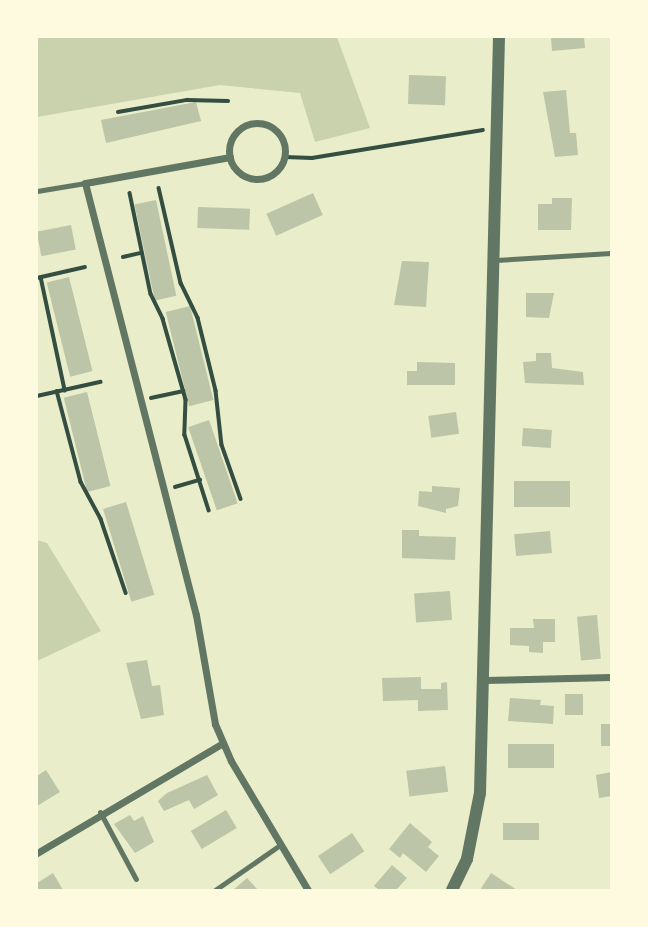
<!DOCTYPE html>
<style>
body{margin:0}
#map{position:relative;width:648px;height:927px;overflow:hidden;background:#e9edc9;font-family:"DM Sans",sans-serif}
div>[style]{position:absolute}
.green>*{inset:0;background:#cad2ad}
.building>*{inset:0;background:#bcc5a7;transform-origin:0 0}
.path>*{height:3.5px;margin:-1.75px;padding:0 1.75px;transform-origin:1.75px;border-radius:1.75px;background:#344e41}
.service>*{height:5px;margin:-2.5px;padding:0 2.5px;transform-origin:2.5px;border-radius:2.5px;background:#617663}
.minor>*{height:7px;margin:-3.5px;padding:0 3.5px;transform-origin:3.5px;border-radius:3.5px;background:#617663}
.minor>.ring{margin:-3.5px;padding:0;box-sizing:content-box;background:none;border:7px solid #617663;border-radius:50%}
.tertiary>*{height:12px;margin:-6px;padding:0 6px;transform-origin:6px;border-radius:6px;background:#617663}
span{translate:-50% -50%;white-space:nowrap;text-align:center;line-height:1.15;-webkit-text-stroke:7px #fefae0;paint-order:stroke}
.frame{position:absolute;inset:0;border:38px solid #fefae0;pointer-events:none}
</style>
<div id="map">
<div class="green">
<div style="clip-path:polygon(37px 37px,337px 37px,370px 128px,315px 142px,300px 93px,220px 85px,37px 117px)"></div>
<div style="clip-path:polygon(37px 540px,47px 543px,101px 631px,37px 661px)"></div>
</div>
<div class="building">
<div style="clip-path:polygon(551px 37px,584px 37px,585px 48px,552px 51px)"></div>
<div style="left:409px;top:75px;width:37px;height:29px;rotate:2deg"></div>
<div style="clip-path:polygon(566px 90px,570px 133px,576px 133px,578px 155px,555px 157px,543px 92px)"></div>
<div style="clip-path:polygon(196px 102px,201px 121px,106px 143px,101px 120px)"></div>
<div style="left:313px;top:193px;width:24px;height:51px;rotate:66deg"></div>
<div style="clip-path:polygon(552px 198px,572px 198px,571px 230px,538px 230px,538px 204px,552px 204px)"></div>
<div style="left:156px;top:200px;width:98px;height:22px;rotate:78deg"></div>
<div style="left:198px;top:207px;width:52px;height:21px;rotate:2deg"></div>
<div style="left:71px;top:225px;width:25px;height:35px;rotate:79deg"></div>
<div style="clip-path:polygon(402px 261px,429px 262px,426px 307px,394px 305px)"></div>
<div style="left:69px;top:277px;width:97px;height:23px;rotate:76deg"></div>
<div style="clip-path:polygon(526px 293px,554px 293px,549px 318px,526px 317px)"></div>
<div style="left:190px;top:306px;width:97px;height:25px;rotate:76deg"></div>
<div style="clip-path:polygon(536px 353px,551px 353px,552px 368px,583px 372px,584px 385px,525px 383px,523px 362px,536px 361px)"></div>
<div style="clip-path:polygon(417px 362px,455px 363px,455px 385px,407px 385px,407px 371px,417px 371px)"></div>
<div style="left:87px;top:392px;width:97px;height:24px;rotate:76deg"></div>
<div style="left:456px;top:412px;width:22px;height:28px;rotate:82deg"></div>
<div style="left:209px;top:420px;width:88px;height:22px;rotate:71deg"></div>
<div style="left:523px;top:428px;width:29px;height:18px;rotate:4deg"></div>
<div style="left:514px;top:481px;width:56px;height:26px"></div>
<div style="clip-path:polygon(432px 486px,460px 488px,458px 506px,446px 509px,446px 513px,418px 506px,419px 491px,432px 492px)"></div>
<div style="left:126px;top:502px;width:97px;height:24px;rotate:73deg"></div>
<div style="clip-path:polygon(402px 530px,419px 530px,419px 536px,456px 537px,455px 560px,402px 558px)"></div>
<div style="left:550px;top:531px;width:22px;height:36px;rotate:85deg"></div>
<div style="left:450px;top:591px;width:29px;height:36px;rotate:86deg"></div>
<div style="left:597px;top:615px;width:44px;height:20px;rotate:85deg"></div>
<div style="clip-path:polygon(533px 619px,555px 619px,555px 642px,543px 642px,543px 653px,529px 652px,529px 646px,510px 645px,510px 628px,534px 628px)"></div>
<div style="clip-path:polygon(147px 660px,152px 686px,160px 685px,164px 715px,141px 719px,126px 663px)"></div>
<div style="clip-path:polygon(421px 677px,421px 689px,441px 689px,441px 683px,447px 682px,448px 710px,418px 711px,418px 700px,383px 701px,382px 678px)"></div>
<div style="left:565px;top:694px;width:18px;height:21px"></div>
<div style="clip-path:polygon(510px 698px,541px 700px,540px 705px,554px 706px,553px 724px,508px 721px)"></div>
<div style="left:611px;top:724px;width:22px;height:10px;rotate:90deg"></div>
<div style="left:508px;top:744px;width:46px;height:24px"></div>
<div style="left:445px;top:766px;width:26px;height:39px;rotate:83deg"></div>
<div style="clip-path:polygon(46px 770px,60px 792px,37px 806px,37px 776px)"></div>
<div style="clip-path:polygon(611px 772px,611px 796px,599px 798px,596px 775px)"></div>
<div style="clip-path:polygon(207px 775px,218px 795px,194px 809px,189px 800px,164px 811px,158px 801px,167px 793px)"></div>
<div style="left:226px;top:810px;width:21px;height:41px;rotate:59deg"></div>
<div style="clip-path:polygon(130px 815px,134px 821px,143px 816px,154px 842px,135px 853px,114px 824px)"></div>
<div style="clip-path:polygon(410px 823px,432px 842px,428px 847px,439px 856px,426px 872px,403px 853px,400px 858px,389px 849px)"></div>
<div style="left:539px;top:823px;width:17px;height:36px;rotate:90deg"></div>
<div style="left:352px;top:833px;width:22px;height:41px;rotate:56deg"></div>
<div style="clip-path:polygon(392px 865px,407px 878px,396px 890px,379px 890px,374px 886px)"></div>
<div style="clip-path:polygon(53px 873px,63px 890px,37px 890px,37px 883px)"></div>
<div style="clip-path:polygon(491px 873px,517px 890px,480px 890px)"></div>
<div style="clip-path:polygon(247px 878px,258px 890px,233px 890px)"></div>
</div>
<div class="path">
<div style="left:118px;top:112px;width:70px;rotate:-9.9deg"></div>
<div style="left:187px;top:100px;width:41px;rotate:1.4deg"></div>
<div style="left:285px;top:157px;width:27px;rotate:2deg"></div>
<div style="left:312px;top:158px;width:173px;rotate:-9.3deg"></div>
<div style="left:159px;top:188px;width:98px;rotate:77deg"></div>
<div style="left:181px;top:283px;width:39px;rotate:64deg"></div>
<div style="left:198px;top:318px;width:75px;rotate:76.1deg"></div>
<div style="left:216px;top:391px;width:54px;rotate:83.7deg"></div>
<div style="left:222px;top:445px;width:57px;rotate:70.6deg"></div>
<div style="left:130px;top:193px;width:103px;rotate:78.3deg"></div>
<div style="left:151px;top:294px;width:28px;rotate:64deg"></div>
<div style="left:163px;top:319px;width:84px;rotate:74.1deg"></div>
<div style="left:186px;top:400px;width:35px;rotate:92deg"></div>
<div style="left:185px;top:435px;width:79px;rotate:72.3deg"></div>
<div style="left:123px;top:257px;width:18px;rotate:-13deg"></div>
<div style="left:41px;top:277px;width:116px;rotate:78deg"></div>
<div style="left:37px;top:278px;width:49px;rotate:-12.9deg"></div>
<div style="left:57px;top:391px;width:94px;rotate:75.2deg"></div>
<div style="left:81px;top:482px;width:42px;rotate:61.6deg"></div>
<div style="left:101px;top:519px;width:78px;rotate:71.3deg"></div>
<div style="left:37px;top:396px;width:65px;rotate:-12.5deg"></div>
<div style="left:151px;top:398px;width:33px;rotate:-12deg"></div>
<div style="left:175px;top:487px;width:26px;rotate:-16deg"></div>
</div>
<div class="service">
<div style="left:37px;top:191px;width:49px;rotate:-9.5deg"></div>
<div style="left:496px;top:260px;width:115px;rotate:-3.5deg"></div>
<div style="left:100px;top:812px;width:76px;rotate:61.8deg"></div>
<div style="left:215px;top:890px;width:79px;rotate:-34.7deg"></div>
</div>
<div class="minor">
<div class="ring" style="left:229px;top:123px;width:49px;height:49px"></div>
<div style="left:230px;top:157px;width:147px;rotate:169.8deg"></div>
<div style="left:85px;top:183px;width:446px;rotate:75.6deg"></div>
<div style="left:196px;top:615px;width:111px;rotate:80.1deg"></div>
<div style="left:215px;top:724px;width:40px;rotate:66.6deg"></div>
<div style="left:231px;top:761px;width:150px;rotate:59.2deg"></div>
<div style="left:484px;top:680px;width:127px;rotate:-1.4deg"></div>
<div style="left:37px;top:853px;width:216px;rotate:-30.6deg"></div>
</div>
<div class="tertiary">
<div style="left:452px;top:890px;width:34px;rotate:-64deg"></div>
<div style="left:467px;top:859px;width:67px;rotate:-78.9deg"></div>
<div style="left:480px;top:793px;width:756px;rotate:-88.56deg"></div>
</div>
<div class="frame"></div>
</div>
